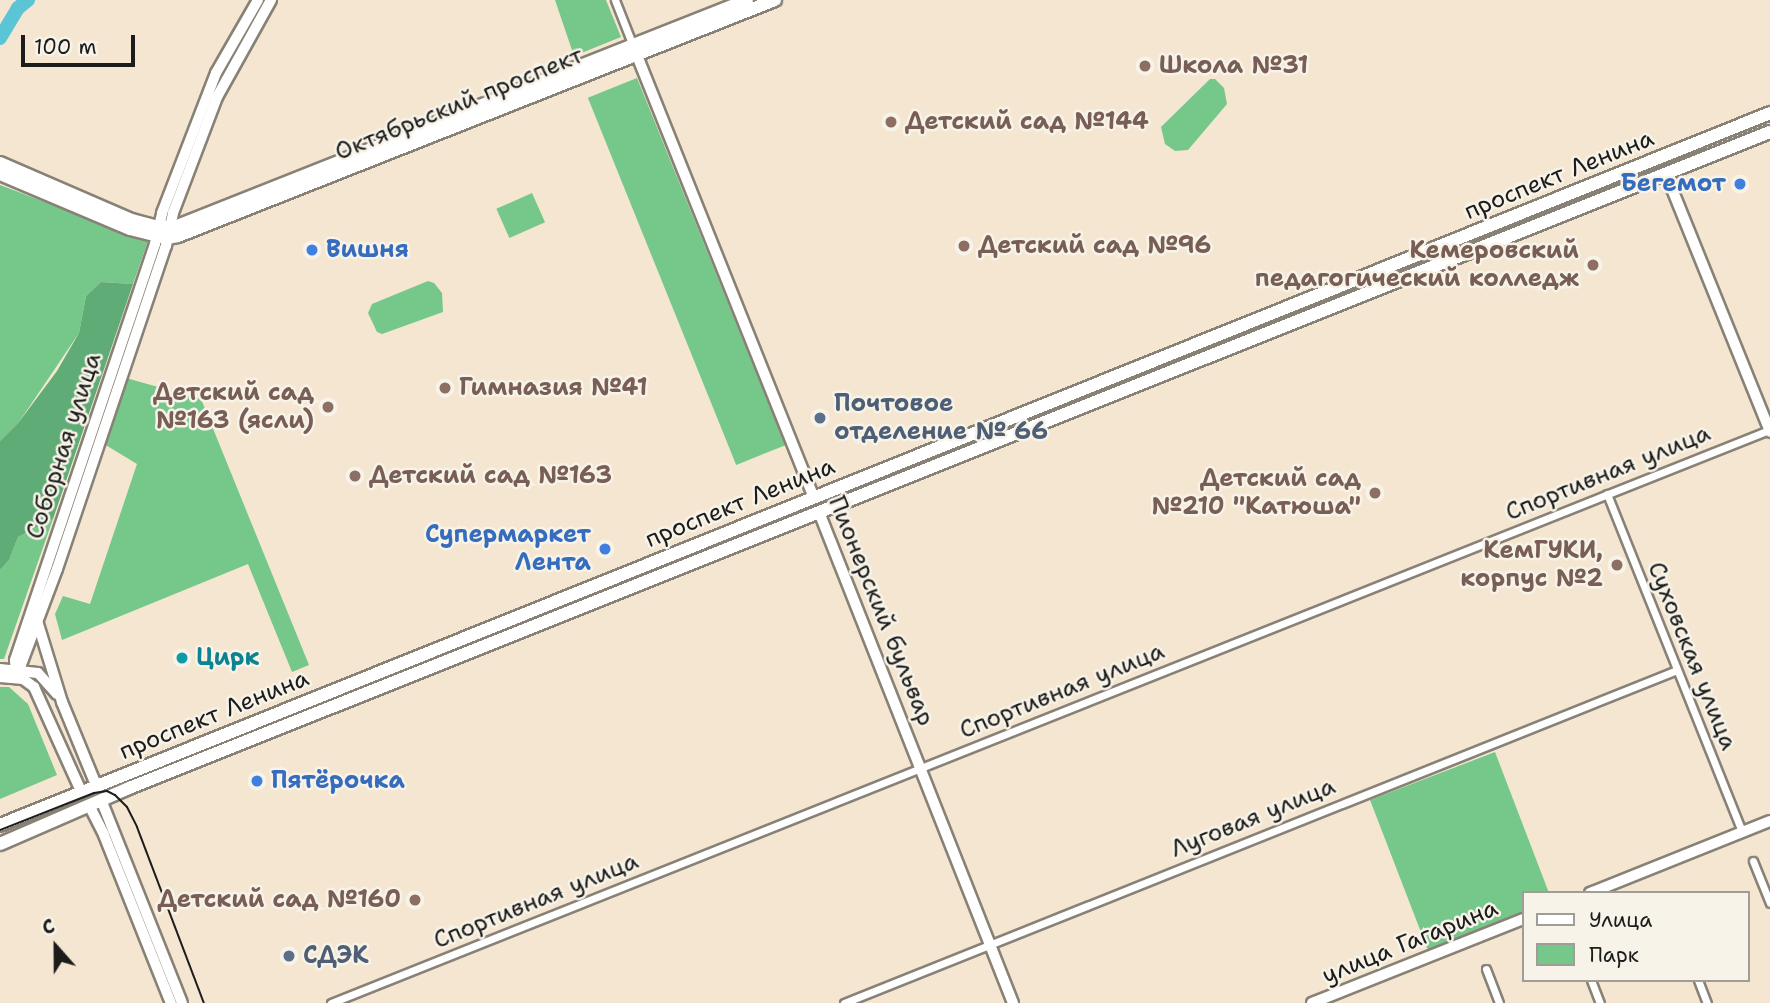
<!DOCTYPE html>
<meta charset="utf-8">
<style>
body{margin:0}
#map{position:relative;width:1770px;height:1003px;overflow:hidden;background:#f4e6d1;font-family:"Shantell Sans",sans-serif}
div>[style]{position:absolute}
.green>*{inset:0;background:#75c78a;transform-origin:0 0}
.forest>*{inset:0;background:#60ac76}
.river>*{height:14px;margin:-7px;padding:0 7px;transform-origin:7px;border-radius:7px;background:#5bc5d6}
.roads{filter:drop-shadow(2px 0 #888176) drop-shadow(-2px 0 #888176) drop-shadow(0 2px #888176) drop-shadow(0 -2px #888176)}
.street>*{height:7px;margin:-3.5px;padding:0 3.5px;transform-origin:3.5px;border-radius:3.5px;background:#fff}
.secondary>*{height:10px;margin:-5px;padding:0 5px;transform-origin:5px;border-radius:5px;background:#fff}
.primary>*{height:12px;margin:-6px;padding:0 6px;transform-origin:6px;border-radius:6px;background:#fff}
.tram>*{height:2px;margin:-1px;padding:0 1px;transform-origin:1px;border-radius:1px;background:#1c1c1c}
.dots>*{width:19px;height:19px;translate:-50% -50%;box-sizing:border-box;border:4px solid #f7f3e8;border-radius:50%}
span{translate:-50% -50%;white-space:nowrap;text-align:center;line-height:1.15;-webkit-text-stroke:5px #f7f3e8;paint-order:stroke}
.education-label{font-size:24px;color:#785e54;font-weight:700}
.left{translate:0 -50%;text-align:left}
.right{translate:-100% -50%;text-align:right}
.street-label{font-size:24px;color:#1c1c1c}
.shop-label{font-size:24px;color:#366cbe;font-weight:700}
.service-label{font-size:24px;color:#4e5e75;font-weight:700}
.culture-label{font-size:24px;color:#0d838f;font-weight:700}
.legend{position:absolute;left:1522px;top:891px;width:228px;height:91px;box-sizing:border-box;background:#f7f3e8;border:2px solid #9f9d96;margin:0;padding:9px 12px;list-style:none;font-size:21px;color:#1c1c1c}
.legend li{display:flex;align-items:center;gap:14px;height:35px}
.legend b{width:35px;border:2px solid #9f9d96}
.north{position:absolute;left:21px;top:912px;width:70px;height:70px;-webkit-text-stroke:5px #f7f3e8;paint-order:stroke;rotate:339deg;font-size:19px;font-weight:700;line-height:28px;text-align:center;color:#1c1c1c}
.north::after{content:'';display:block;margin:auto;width:24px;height:32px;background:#1c1c1c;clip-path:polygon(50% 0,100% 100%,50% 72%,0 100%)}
.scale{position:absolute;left:21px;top:35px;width:114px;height:32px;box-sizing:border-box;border:4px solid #1c1c1c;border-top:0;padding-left:9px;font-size:21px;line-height:24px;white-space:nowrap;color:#1c1c1c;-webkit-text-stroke:5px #f7f3e8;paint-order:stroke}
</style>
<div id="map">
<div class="green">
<div style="clip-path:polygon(555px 0,606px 0,621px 37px,574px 56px)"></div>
<div style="left:637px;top:78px;width:396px;height:53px;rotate:68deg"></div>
<div style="clip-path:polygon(1210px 79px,1215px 79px,1224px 88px,1227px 104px,1188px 150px,1175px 151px,1165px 144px,1161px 127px)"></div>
<div style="clip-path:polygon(0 185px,148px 241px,133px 284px,101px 282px,86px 296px,79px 333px,19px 422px,0 441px)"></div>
<div style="left:532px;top:193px;width:32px;height:39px;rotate:66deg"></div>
<div style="clip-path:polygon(428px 281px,434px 283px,442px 293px,443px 312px,382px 334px,377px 332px,368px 313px,372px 304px)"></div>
<div style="clip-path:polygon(126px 378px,201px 399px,309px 665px,292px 672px,248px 564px,62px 640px,55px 614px,63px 596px,90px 604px,137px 464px,104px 444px)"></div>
<div style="clip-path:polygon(53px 519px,4px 659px,0 659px,0 570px,9px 560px,18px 537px)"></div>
<div style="clip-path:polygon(0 687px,9px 687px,28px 704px,57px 775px,0 799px)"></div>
<div style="clip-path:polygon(1495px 752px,1549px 893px,1523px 893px,1523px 916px,1429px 953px,1370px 800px)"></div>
</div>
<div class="forest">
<div style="clip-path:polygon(101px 282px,133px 284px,53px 519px,18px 537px,9px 560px,0 570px,0 441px,19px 422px,57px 371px,79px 333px,86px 296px)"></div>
</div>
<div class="river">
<div style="left:0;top:38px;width:35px;rotate:-59deg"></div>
<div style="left:18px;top:8px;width:13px;rotate:-39deg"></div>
</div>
<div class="roads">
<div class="street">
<div style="left:615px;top:0;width:49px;rotate:68.6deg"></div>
<div style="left:1607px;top:494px;width:364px;rotate:68.2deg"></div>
<div style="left:1753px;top:861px;width:45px;rotate:68deg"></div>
<div style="left:1486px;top:969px;width:36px;rotate:69deg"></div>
<div style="left:1591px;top:980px;width:25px;rotate:69deg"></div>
<div style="left:1698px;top:980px;width:25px;rotate:69deg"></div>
<div style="left:331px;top:1003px;width:1548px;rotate:-21.73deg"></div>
<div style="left:844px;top:1003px;width:897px;rotate:-21.79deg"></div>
</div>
<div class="secondary">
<div style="left:634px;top:48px;width:482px;rotate:68.2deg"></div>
<div style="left:1666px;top:174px;width:278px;rotate:68deg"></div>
<div style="left:819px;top:512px;width:528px;rotate:68.44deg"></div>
<div style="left:38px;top:624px;width:82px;rotate:72.9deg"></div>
<div style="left:62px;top:702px;width:90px;rotate:67.7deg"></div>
<div style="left:0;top:669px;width:38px;rotate:6deg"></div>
<div style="left:38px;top:673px;width:28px;rotate:48deg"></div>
<div style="left:0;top:677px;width:23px;rotate:5deg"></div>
<div style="left:23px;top:679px;width:14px;rotate:36deg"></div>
<div style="left:34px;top:687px;width:114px;rotate:65.7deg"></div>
<div style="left:16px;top:678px;width:116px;rotate:-69.4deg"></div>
<div style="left:57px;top:569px;width:341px;rotate:-71.4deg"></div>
<div style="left:166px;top:246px;width:34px;rotate:-78deg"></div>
<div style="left:173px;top:213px;width:124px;rotate:-69.2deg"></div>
<div style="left:217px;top:97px;width:111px;rotate:-60.9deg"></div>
<div style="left:16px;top:678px;width:18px;rotate:-93deg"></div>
<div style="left:15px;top:660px;width:439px;rotate:-71.4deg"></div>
<div style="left:155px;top:244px;width:32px;rotate:-77deg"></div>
<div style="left:162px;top:213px;width:150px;rotate:-68.9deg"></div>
<div style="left:216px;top:73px;width:84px;rotate:-60.1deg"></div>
<div style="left:102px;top:802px;width:216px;rotate:68.3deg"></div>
<div style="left:90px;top:807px;width:31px;rotate:63deg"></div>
<div style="left:104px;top:835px;width:181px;rotate:68.3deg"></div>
<div style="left:1590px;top:893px;width:194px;rotate:-21.8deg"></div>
<div style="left:1312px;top:1003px;width:227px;rotate:-21.7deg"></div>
</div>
<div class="primary">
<div style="left:0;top:163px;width:144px;rotate:23.4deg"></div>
<div style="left:132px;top:220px;width:28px;rotate:15deg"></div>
<div style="left:159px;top:227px;width:18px;rotate:-3deg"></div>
<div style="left:177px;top:226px;width:613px;rotate:-21.63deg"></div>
<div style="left:0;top:174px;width:141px;rotate:22.9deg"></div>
<div style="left:130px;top:229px;width:38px;rotate:14deg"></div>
<div style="left:167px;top:238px;width:11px;rotate:-10deg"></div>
<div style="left:178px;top:236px;width:642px;rotate:-21.57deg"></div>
<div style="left:0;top:825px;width:1908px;rotate:-21.91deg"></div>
<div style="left:0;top:844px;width:141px;rotate:-23.5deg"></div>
<div style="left:129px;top:788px;width:1767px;rotate:-21.79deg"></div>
</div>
</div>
<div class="tram">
<div style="left:0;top:830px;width:101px;rotate:-21.5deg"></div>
<div style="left:94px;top:793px;width:13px;rotate:-9deg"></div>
<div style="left:107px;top:791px;width:9px;rotate:27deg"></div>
<div style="left:115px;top:795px;width:17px;rotate:45deg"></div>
<div style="left:127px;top:807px;width:22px;rotate:63deg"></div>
<div style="left:137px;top:827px;width:188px;rotate:69.2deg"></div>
</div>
<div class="dots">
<div style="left:1145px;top:66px;background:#8d6e63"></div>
<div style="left:891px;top:122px;background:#8d6e63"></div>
<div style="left:1740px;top:184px;background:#3f7fe0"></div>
<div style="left:964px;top:246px;background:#8d6e63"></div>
<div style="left:312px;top:250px;background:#3f7fe0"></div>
<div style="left:1593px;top:265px;background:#8d6e63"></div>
<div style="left:445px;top:388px;background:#8d6e63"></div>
<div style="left:328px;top:407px;background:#8d6e63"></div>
<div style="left:820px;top:418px;background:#5c6f8a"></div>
<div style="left:355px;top:476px;background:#8d6e63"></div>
<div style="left:1375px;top:493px;background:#8d6e63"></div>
<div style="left:605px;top:549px;background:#3f7fe0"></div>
<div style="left:1617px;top:565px;background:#8d6e63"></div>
<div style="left:182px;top:658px;background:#0f9aa8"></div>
<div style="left:257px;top:781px;background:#3f7fe0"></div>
<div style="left:415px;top:900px;background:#8d6e63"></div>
<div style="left:289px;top:956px;background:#5c6f8a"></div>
</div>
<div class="education-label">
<span class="left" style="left:1159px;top:66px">Школа №31</span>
<span class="left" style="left:905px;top:122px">Детский сад №144</span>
<span class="left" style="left:978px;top:246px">Детский сад №96</span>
<span class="right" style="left:1579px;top:265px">Кемеровский<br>педагогический колледж</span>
<span class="left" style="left:459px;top:388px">Гимназия №41</span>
<span class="right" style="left:314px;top:407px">Детский сад<br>№163 (ясли)</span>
<span class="left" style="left:369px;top:476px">Детский сад №163</span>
<span class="right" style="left:1361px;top:493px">Детский сад<br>№210 "Катюша"</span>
<span class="right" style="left:1603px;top:565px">КемГУКИ,<br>корпус №2</span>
<span class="right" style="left:401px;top:900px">Детский сад №160</span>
</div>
<div class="street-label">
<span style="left:459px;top:104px;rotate:-22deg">Октябрьский проспект</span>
<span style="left:1559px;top:175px;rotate:-22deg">проспект Ленина</span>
<span style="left:64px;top:446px;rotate:-72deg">Соборная улица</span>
<span style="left:1608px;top:473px;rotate:-22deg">Спортивная улица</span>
<span style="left:740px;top:503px;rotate:-22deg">проспект Ленина</span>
<span style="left:881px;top:611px;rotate:68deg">Пионерский бульвар</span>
<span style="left:1692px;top:656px;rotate:68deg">Суховская улица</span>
<span style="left:1062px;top:691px;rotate:-22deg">Спортивная улица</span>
<span style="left:214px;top:715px;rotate:-22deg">проспект Ленина</span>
<span style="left:1253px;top:818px;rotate:-22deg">Луговая улица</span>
<span style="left:536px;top:901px;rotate:-22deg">Спортивная улица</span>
<span style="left:1410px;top:942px;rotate:-22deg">улица Гагарина</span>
</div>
<div class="shop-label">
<span class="right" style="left:1726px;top:184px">Бегемот</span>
<span class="left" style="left:326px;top:250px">Вишня</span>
<span class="right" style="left:591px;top:549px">Супермаркет<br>Лента</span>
<span class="left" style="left:271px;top:781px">Пятёрочка</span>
</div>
<div class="service-label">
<span class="left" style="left:834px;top:418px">Почтовое<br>отделение № 66</span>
<span class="left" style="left:303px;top:956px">СДЭК</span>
</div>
<div class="culture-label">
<span class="left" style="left:196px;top:658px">Цирк</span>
</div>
<ul class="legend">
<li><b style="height:9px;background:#fff"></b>Улица</li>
<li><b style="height:19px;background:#75c78a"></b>Парк</li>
</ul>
<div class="north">С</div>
<div class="scale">100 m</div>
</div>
